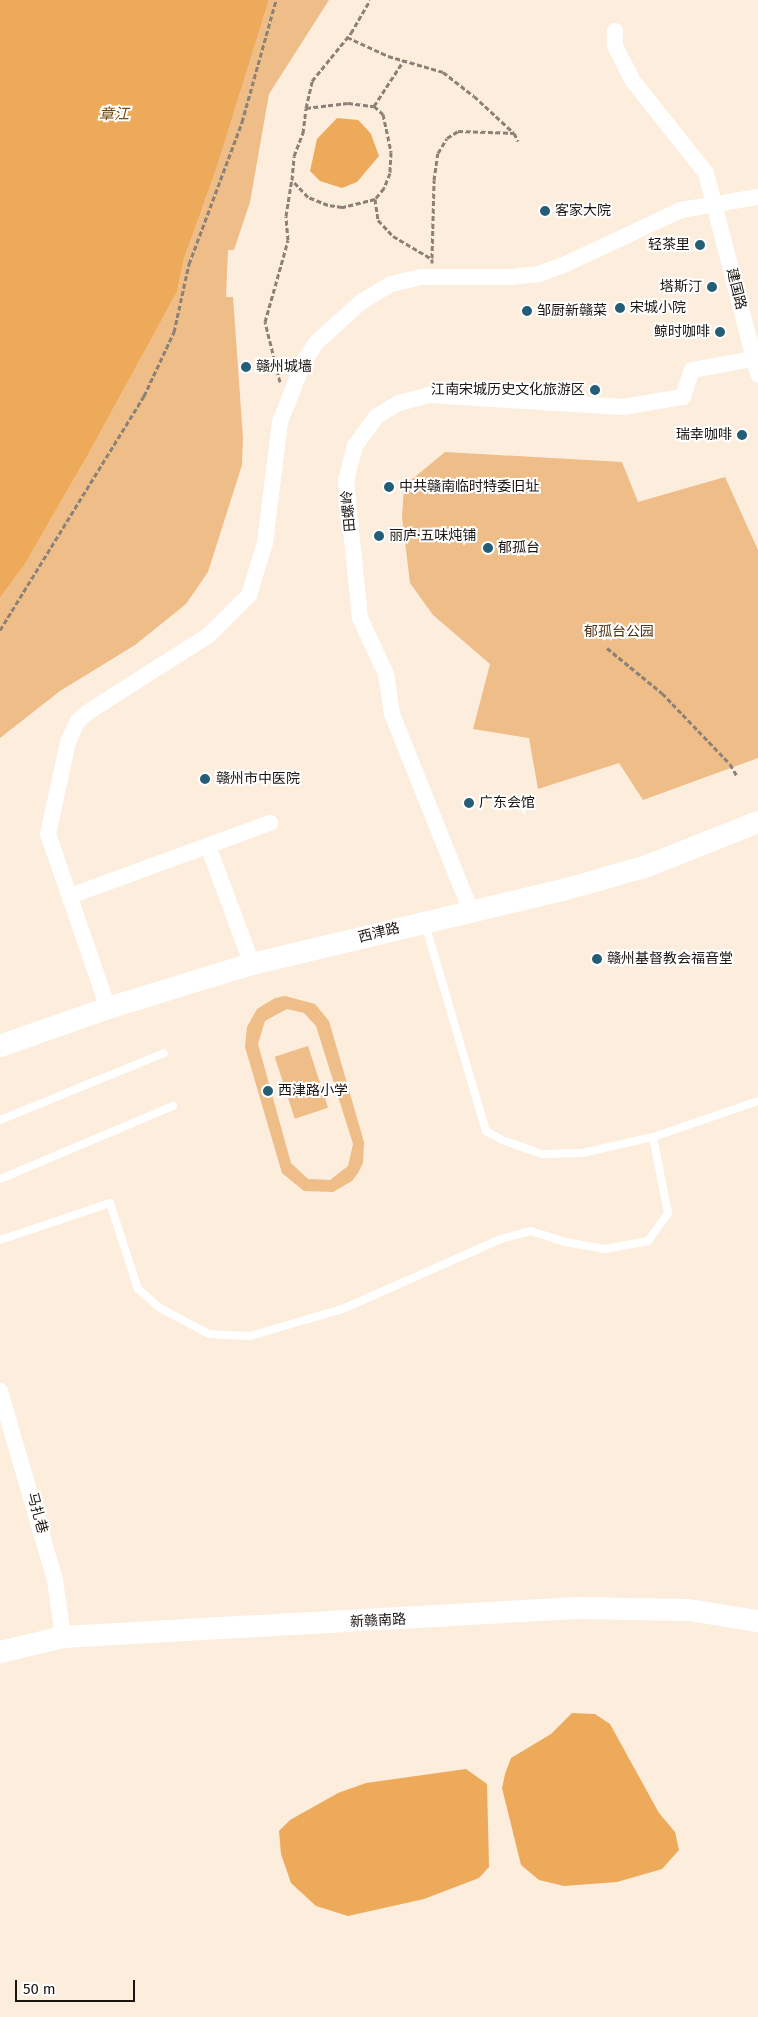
<!DOCTYPE html>
<meta charset="utf-8">
<style>
body{margin:0}
#map{position:relative;width:758px;height:2017px;overflow:hidden;background:#fdeddd;font-family:"Fira Sans","Noto Sans SC",sans-serif}
div>[style]{position:absolute}
.green>*{inset:0;background:#eebd88;transform-origin:0 0}
.water>*{inset:0;background:#edaa5a}
.path>*{height:3px;margin-top:-1.5px;transform-origin:0;background:repeating-linear-gradient(90deg,#8c8176 0 5px,transparent 0 7.5px)}
.lane>*{height:8px;margin:-4px;padding:0 4px;transform-origin:4px;border-radius:4px;background:#fff}
.street>*{height:16px;margin:-8px;padding:0 8px;transform-origin:8px;border-radius:8px;background:#fff}
.secondary>*{height:22px;margin:-11px;padding:0 11px;transform-origin:11px;border-radius:11px;background:#fff}
.dots>*{width:14px;height:14px;translate:-50% -50%;box-sizing:border-box;border:2px solid #fff;border-radius:50%}
span{translate:-50% -50%;white-space:nowrap;text-align:center;line-height:1.15;-webkit-text-stroke:4px #fff;paint-order:stroke}
.poi-label{font-size:14px;color:#1b1510}
.left{translate:0 -50%;text-align:left}
.right{translate:-100% -50%;text-align:right}
.street-label{font-size:14px;color:#1b1510}
.park-label{font-size:14px;color:#513514}
.water-label{font-size:15px;color:#75490a;font-style:italic}
.scale{position:absolute;left:15px;top:1980px;width:120px;height:22px;box-sizing:border-box;border:2px solid #1b1510;border-top:0;padding-left:6px;font-size:15px;line-height:18px;white-space:nowrap;color:#1b1510;-webkit-text-stroke:4px #fff;paint-order:stroke}
</style>
<div id="map">
<div class="green">
<div style="clip-path:polygon(269px 0,329px 0,269px 94px,250px 202px,234px 250px,228px 250px,226px 297px,233px 297px,243px 438px,242px 465px,208px 572px,186px 604px,135px 645px,60px 691px,0 738px,0 598px,25px 564px,89px 453px,177px 292px,184px 259px,216px 170px)"></div>
<div style="clip-path:polygon(445px 452px,622px 462px,638px 502px,725px 477px,758px 550px,758px 758px,643px 800px,619px 763px,538px 789px,529px 738px,473px 729px,490px 664px,433px 615px,410px 583px,402px 517px,404px 486px)"></div>
<div style="clip-path:polygon(evenodd,285px 996px,315px 1004px,329px 1021px,364px 1142px,363px 1163px,358px 1173px,352px 1181px,333px 1192px,304px 1191px,282px 1173px,245px 1047px,247px 1027px,257px 1009px,275px 998px,285px 996px,287px 1009px,304px 1013px,316px 1026px,353px 1144px,348px 1166px,330px 1180px,308px 1179px,291px 1163px,258px 1044px,265px 1021px,287px 1009px)"></div>
<div style="left:308px;top:1046px;width:65px;height:35px;rotate:72deg"></div>
</div>
<div class="water">
<div style="clip-path:polygon(0 0,269px 0,216px 170px,184px 259px,177px 292px,89px 453px,25px 564px,0 598px)"></div>
<div style="clip-path:polygon(337px 118px,358px 120px,364px 126px,371px 134px,379px 156px,357px 182px,342px 188px,320px 181px,310px 171px,317px 139px)"></div>
<div style="clip-path:polygon(572px 1713px,595px 1714px,610px 1724px,659px 1813px,675px 1832px,679px 1850px,662px 1869px,617px 1882px,564px 1886px,539px 1880px,521px 1865px,502px 1788px,505px 1774px,511px 1758px,551px 1734px)"></div>
<div style="clip-path:polygon(466px 1769px,487px 1784px,489px 1867px,479px 1878px,424px 1899px,348px 1916px,316px 1906px,291px 1883px,281px 1854px,279px 1831px,290px 1820px,338px 1793px,366px 1783px)"></div>
</div>
<div class="path">
<div style="left:347px;top:37px;width:45px;rotate:24.9deg"></div>
<div style="left:388px;top:56px;width:57px;rotate:16.2deg"></div>
<div style="left:443px;top:72px;width:39px;rotate:38deg"></div>
<div style="left:474px;top:96px;width:54px;rotate:42.8deg"></div>
<div style="left:514px;top:133px;width:9px;rotate:63deg"></div>
<div style="left:374px;top:106px;width:55px;rotate:-56.9deg"></div>
<div style="left:306px;top:108px;width:28px;rotate:-77deg"></div>
<div style="left:312px;top:81px;width:62px;rotate:-50.9deg"></div>
<div style="left:351px;top:33px;width:38px;rotate:-60deg"></div>
<div style="left:375px;top:199px;width:34px;rotate:166deg"></div>
<div style="left:342px;top:207px;width:14px;rotate:-172deg"></div>
<div style="left:328px;top:205px;width:22px;rotate:-158deg"></div>
<div style="left:308px;top:197px;width:23px;rotate:-133deg"></div>
<div style="left:292px;top:180px;width:24px;rotate:-85deg"></div>
<div style="left:294px;top:156px;width:25px;rotate:-69deg"></div>
<div style="left:303px;top:133px;width:25px;rotate:-83deg"></div>
<div style="left:306px;top:108px;width:42px;rotate:-6.8deg"></div>
<div style="left:348px;top:103px;width:26px;rotate:7deg"></div>
<div style="left:374px;top:106px;width:12px;rotate:42deg"></div>
<div style="left:383px;top:114px;width:39px;rotate:78deg"></div>
<div style="left:391px;top:152px;width:21px;rotate:93deg"></div>
<div style="left:390px;top:173px;width:16px;rotate:112deg"></div>
<div style="left:384px;top:188px;width:14px;rotate:129deg"></div>
<div style="left:375px;top:199px;width:21px;rotate:82deg"></div>
<div style="left:378px;top:220px;width:22px;rotate:47deg"></div>
<div style="left:393px;top:236px;width:45px;rotate:30.5deg"></div>
<div style="left:432px;top:259px;width:4px;rotate:90deg"></div>
<div style="left:432px;top:258px;width:78px;rotate:-88.5deg"></div>
<div style="left:434px;top:180px;width:27px;rotate:-82deg"></div>
<div style="left:438px;top:153px;width:17px;rotate:-59deg"></div>
<div style="left:447px;top:138px;width:13px;rotate:-32deg"></div>
<div style="left:458px;top:131px;width:56px;rotate:2deg"></div>
<div style="left:280px;top:382px;width:62px;rotate:-104deg"></div>
<div style="left:265px;top:322px;width:85px;rotate:-74.3deg"></div>
<div style="left:288px;top:240px;width:24px;rotate:-95deg"></div>
<div style="left:286px;top:216px;width:36px;rotate:-81deg"></div>
<div style="left:0;top:630px;width:275px;rotate:-58.4deg"></div>
<div style="left:144px;top:396px;width:71px;rotate:-64.9deg"></div>
<div style="left:174px;top:332px;width:70px;rotate:-77.6deg"></div>
<div style="left:189px;top:264px;width:152px;rotate:-69.5deg"></div>
<div style="left:242px;top:122px;width:127px;rotate:-74.4deg"></div>
<div style="left:607px;top:648px;width:71px;rotate:39.3deg"></div>
<div style="left:662px;top:693px;width:98px;rotate:46.2deg"></div>
<div style="left:730px;top:764px;width:14px;rotate:60deg"></div>
</div>
<div class="lane">
<div style="left:425px;top:924px;width:216px;rotate:73.6deg"></div>
<div style="left:486px;top:1131px;width:18px;rotate:29deg"></div>
<div style="left:502px;top:1140px;width:42px;rotate:19.3deg"></div>
<div style="left:542px;top:1154px;width:40px;rotate:-1.4deg"></div>
<div style="left:582px;top:1153px;width:73px;rotate:-12.7deg"></div>
<div style="left:653px;top:1137px;width:111px;rotate:-18.9deg"></div>
<div style="left:0;top:1120px;width:177px;rotate:-22.2deg"></div>
<div style="left:0;top:1179px;width:188px;rotate:-22.9deg"></div>
<div style="left:0;top:1240px;width:116px;rotate:-18.6deg"></div>
<div style="left:110px;top:1203px;width:90px;rotate:72deg"></div>
<div style="left:138px;top:1289px;width:29px;rotate:41deg"></div>
<div style="left:160px;top:1308px;width:55px;rotate:28deg"></div>
<div style="left:209px;top:1334px;width:41px;rotate:2.8deg"></div>
<div style="left:250px;top:1336px;width:99px;rotate:-16.4deg"></div>
<div style="left:345px;top:1308px;width:171px;rotate:-23.9deg"></div>
<div style="left:501px;top:1239px;width:31px;rotate:-15deg"></div>
<div style="left:531px;top:1231px;width:36px;rotate:18deg"></div>
<div style="left:565px;top:1242px;width:41px;rotate:9.9deg"></div>
<div style="left:605px;top:1249px;width:44px;rotate:-10.5deg"></div>
<div style="left:648px;top:1241px;width:34px;rotate:-54deg"></div>
<div style="left:668px;top:1213px;width:77px;rotate:-101.2deg"></div>
</div>
<div class="street">
<div style="left:615px;top:31px;width:15px;rotate:90deg"></div>
<div style="left:615px;top:46px;width:39px;rotate:63deg"></div>
<div style="left:633px;top:81px;width:117px;rotate:51.6deg"></div>
<div style="left:706px;top:173px;width:208px;rotate:75.5deg"></div>
<div style="left:208px;top:846px;width:126px;rotate:69.6deg"></div>
<div style="left:70px;top:896px;width:213px;rotate:-20.1deg"></div>
<div style="left:470px;top:909px;width:210px;rotate:-111.8deg"></div>
<div style="left:392px;top:714px;width:40px;rotate:-98.5deg"></div>
<div style="left:386px;top:674px;width:62px;rotate:-114.9deg"></div>
<div style="left:360px;top:618px;width:138px;rotate:-95.8deg"></div>
<div style="left:346px;top:481px;width:36px;rotate:-76deg"></div>
<div style="left:355px;top:446px;width:37px;rotate:-54deg"></div>
<div style="left:377px;top:416px;width:26px;rotate:-31deg"></div>
<div style="left:399px;top:403px;width:30px;rotate:-15deg"></div>
<div style="left:428px;top:395px;width:195px;rotate:3.5deg"></div>
<div style="left:623px;top:407px;width:61px;rotate:-9.5deg"></div>
<div style="left:683px;top:397px;width:28px;rotate:-72deg"></div>
<div style="left:692px;top:370px;width:67px;rotate:-10.3deg"></div>
<div style="left:108px;top:1008px;width:184px;rotate:-109deg"></div>
<div style="left:48px;top:834px;width:94px;rotate:-77.7deg"></div>
<div style="left:68px;top:742px;width:23px;rotate:-65deg"></div>
<div style="left:78px;top:721px;width:13px;rotate:-42deg"></div>
<div style="left:88px;top:712px;width:143px;rotate:-32.5deg"></div>
<div style="left:209px;top:635px;width:57px;rotate:-45deg"></div>
<div style="left:249px;top:595px;width:54px;rotate:-72.9deg"></div>
<div style="left:265px;top:543px;width:122px;rotate:-82.9deg"></div>
<div style="left:280px;top:422px;width:66px;rotate:-68.5deg"></div>
<div style="left:304px;top:361px;width:23px;rotate:-56deg"></div>
<div style="left:317px;top:342px;width:59px;rotate:-42.3deg"></div>
<div style="left:361px;top:302px;width:35px;rotate:-31deg"></div>
<div style="left:391px;top:284px;width:31px;rotate:-13deg"></div>
<div style="left:421px;top:277px;width:90px"></div>
<div style="left:511px;top:277px;width:28px;rotate:-6deg"></div>
<div style="left:539px;top:274px;width:29px;rotate:-20deg"></div>
<div style="left:566px;top:264px;width:127px;rotate:-25.2deg"></div>
<div style="left:681px;top:210px;width:78px;rotate:-9.6deg"></div>
<div style="left:0;top:1391px;width:197px;rotate:73.8deg"></div>
<div style="left:55px;top:1580px;width:58px;rotate:82deg"></div>
</div>
<div class="secondary">
<div style="left:0;top:1046px;width:114px;rotate:-19.4deg"></div>
<div style="left:108px;top:1008px;width:151px;rotate:-17deg"></div>
<div style="left:252px;top:964px;width:324px;rotate:-13.4deg"></div>
<div style="left:567px;top:889px;width:83px;rotate:-16deg"></div>
<div style="left:647px;top:866px;width:119px;rotate:-21.6deg"></div>
<div style="left:0;top:1652px;width:65px;rotate:-13.4deg"></div>
<div style="left:63px;top:1637px;width:514px;rotate:-3.24deg"></div>
<div style="left:576px;top:1608px;width:113px;rotate:1deg"></div>
<div style="left:689px;top:1610px;width:70px;rotate:9.1deg"></div>
</div>
<div class="dots">
<div style="left:545px;top:211px;background:#235e76"></div>
<div style="left:700px;top:245px;background:#235e76"></div>
<div style="left:712px;top:287px;background:#235e76"></div>
<div style="left:620px;top:308px;background:#235e76"></div>
<div style="left:527px;top:311px;background:#235e76"></div>
<div style="left:720px;top:332px;background:#235e76"></div>
<div style="left:246px;top:367px;background:#235e76"></div>
<div style="left:595px;top:390px;background:#235e76"></div>
<div style="left:742px;top:435px;background:#235e76"></div>
<div style="left:389px;top:487px;background:#235e76"></div>
<div style="left:379px;top:536px;background:#235e76"></div>
<div style="left:488px;top:548px;background:#235e76"></div>
<div style="left:205px;top:779px;background:#235e76"></div>
<div style="left:469px;top:803px;background:#235e76"></div>
<div style="left:597px;top:959px;background:#235e76"></div>
<div style="left:268px;top:1091px;background:#235e76"></div>
</div>
<div class="poi-label">
<span class="left" style="left:555px;top:211px">客家大院</span>
<span class="right" style="left:690px;top:245px">轻茶里</span>
<span class="right" style="left:702px;top:287px">塔斯汀</span>
<span class="left" style="left:630px;top:308px">宋城小院</span>
<span class="left" style="left:537px;top:311px">邹厨新赣菜</span>
<span class="right" style="left:710px;top:332px">鲸时咖啡</span>
<span class="left" style="left:256px;top:367px">赣州城墙</span>
<span class="right" style="left:585px;top:390px">江南宋城历史文化旅游区</span>
<span class="right" style="left:732px;top:435px">瑞幸咖啡</span>
<span class="left" style="left:399px;top:487px">中共赣南临时特委旧址</span>
<span class="left" style="left:389px;top:536px">丽庐·五味炖铺</span>
<span class="left" style="left:498px;top:548px">郁孤台</span>
<span class="left" style="left:216px;top:779px">赣州市中医院</span>
<span class="left" style="left:479px;top:803px">广东会馆</span>
<span class="left" style="left:607px;top:959px">赣州基督教会福音堂</span>
<span class="left" style="left:278px;top:1091px">西津路小学</span>
</div>
<div class="street-label">
<span style="left:736px;top:289px;rotate:76deg">建国路</span>
<span style="left:349px;top:511px;rotate:-95deg">田螺岭</span>
<span style="left:379px;top:933px;rotate:-14deg">西津路</span>
<span style="left:37px;top:1513px;rotate:75deg">马扎巷</span>
<span style="left:378px;top:1621px;rotate:-3deg">新赣南路</span>
</div>
<div class="park-label">
<span style="left:619px;top:632px">郁孤台公园</span>
</div>
<div class="water-label">
<span style="left:114px;top:115px">章江</span>
</div>
<div class="scale">50 m</div>
</div>
